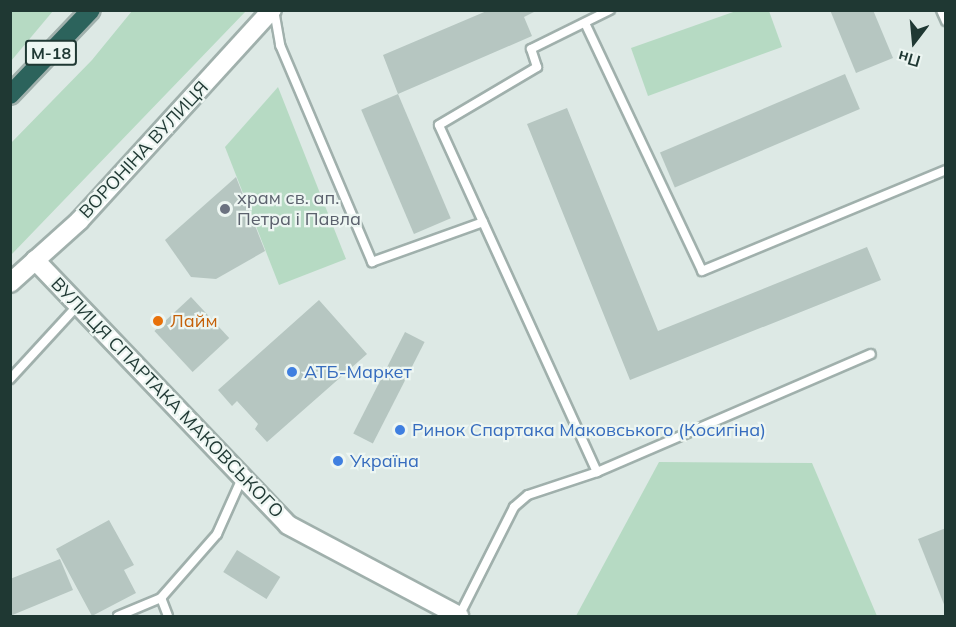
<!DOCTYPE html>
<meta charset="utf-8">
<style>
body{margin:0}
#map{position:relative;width:956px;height:627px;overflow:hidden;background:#dde9e5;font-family:Mulish,sans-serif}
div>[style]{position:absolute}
.green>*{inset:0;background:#b6dac3}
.building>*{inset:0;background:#b6c6c1;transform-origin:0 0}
.roads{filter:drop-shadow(2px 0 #a0b0ac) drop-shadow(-2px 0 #a0b0ac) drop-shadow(0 2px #a0b0ac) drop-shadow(0 -2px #a0b0ac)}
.lane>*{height:8px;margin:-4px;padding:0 4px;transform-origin:4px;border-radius:4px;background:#fff}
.secondary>*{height:18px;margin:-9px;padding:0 9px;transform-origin:9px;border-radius:9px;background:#fff}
.highway>*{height:18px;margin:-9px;padding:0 9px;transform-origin:9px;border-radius:9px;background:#2c635c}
.dots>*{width:16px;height:16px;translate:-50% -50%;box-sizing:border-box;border:3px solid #edf6f2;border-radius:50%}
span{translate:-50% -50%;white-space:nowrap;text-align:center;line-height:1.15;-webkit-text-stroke:4.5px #edf6f2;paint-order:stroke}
.shield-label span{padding:2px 4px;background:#edf6f2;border:2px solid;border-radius:4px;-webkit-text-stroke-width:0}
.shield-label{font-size:16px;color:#1f3833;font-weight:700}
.street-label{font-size:18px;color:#1f3833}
.worship-label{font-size:18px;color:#5b616d}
.left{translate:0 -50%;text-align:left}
.food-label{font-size:18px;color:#c56008}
.shop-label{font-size:18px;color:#366cbe}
.frame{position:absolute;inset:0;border:12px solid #1f3833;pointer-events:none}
.north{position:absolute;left:884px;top:12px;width:60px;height:60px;-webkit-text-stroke:4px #edf6f2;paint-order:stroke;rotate:196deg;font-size:16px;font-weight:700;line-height:24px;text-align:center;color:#1f3833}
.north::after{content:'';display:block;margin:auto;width:21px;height:27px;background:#1f3833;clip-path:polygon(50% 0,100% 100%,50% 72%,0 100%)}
</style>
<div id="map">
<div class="green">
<div style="clip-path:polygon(11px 10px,53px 11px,11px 61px,10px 11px)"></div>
<div style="clip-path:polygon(132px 11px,246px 11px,11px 255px,11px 143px,92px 60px)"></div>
<div style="clip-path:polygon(736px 11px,769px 11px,782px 47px,648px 96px,631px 48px)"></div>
<div style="clip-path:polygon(278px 87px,346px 259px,279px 285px,225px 147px)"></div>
<div style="clip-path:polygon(659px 462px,812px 463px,877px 616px,576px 616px)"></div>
</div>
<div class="building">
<div style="clip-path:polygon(489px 10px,538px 10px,524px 17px,532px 36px,398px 94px,383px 55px)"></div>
<div style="clip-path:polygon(830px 10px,873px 10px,893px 58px,856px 73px)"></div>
<div style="left:845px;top:74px;width:38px;height:201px;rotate:67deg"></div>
<div style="left:398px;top:94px;width:135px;height:40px;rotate:67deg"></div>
<div style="clip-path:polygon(567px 108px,658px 331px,867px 247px,881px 280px,630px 380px,527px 124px)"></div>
<div style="clip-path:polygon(236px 177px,265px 251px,216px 279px,191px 277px,165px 240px)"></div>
<div style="left:191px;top:297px;width:56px;height:50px;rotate:47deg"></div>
<div style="clip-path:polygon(319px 300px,367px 354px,267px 442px,255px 429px,258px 424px,237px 401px,232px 406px,218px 390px)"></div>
<div style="left:405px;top:332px;width:22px;height:114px;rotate:27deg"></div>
<div style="clip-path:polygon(109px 520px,134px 565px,124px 570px,136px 593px,92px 616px,56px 549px)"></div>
<div style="clip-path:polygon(946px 528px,946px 607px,945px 607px,918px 539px)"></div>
<div style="left:237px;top:550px;width:51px;height:26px;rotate:32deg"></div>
<div style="clip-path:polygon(60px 559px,73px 590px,10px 616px,10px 579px)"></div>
</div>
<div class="roads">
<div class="lane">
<div style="left:274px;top:10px;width:36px;rotate:80deg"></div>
<div style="left:280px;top:45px;width:236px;rotate:67deg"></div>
<div style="left:372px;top:262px;width:118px;rotate:-19.8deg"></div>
<div style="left:941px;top:10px;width:12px;rotate:66deg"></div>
<div style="left:585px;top:23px;width:274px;rotate:64.7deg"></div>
<div style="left:702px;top:271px;width:264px;rotate:-22.5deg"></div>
<div style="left:10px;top:379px;width:100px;rotate:-47.4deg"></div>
<div style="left:597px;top:472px;width:298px;rotate:-23.3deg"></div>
<div style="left:118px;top:616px;width:47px;rotate:-22.7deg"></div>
<div style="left:168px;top:616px;width:19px;rotate:-111deg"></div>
<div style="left:161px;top:598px;width:85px;rotate:-48.8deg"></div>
<div style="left:217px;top:534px;width:61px;rotate:-65.9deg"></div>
<div style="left:459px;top:616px;width:122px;rotate:-63.2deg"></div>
<div style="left:514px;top:507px;width:18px;rotate:-41deg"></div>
<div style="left:528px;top:495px;width:73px;rotate:-18.4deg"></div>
<div style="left:597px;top:472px;width:381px;rotate:-114.5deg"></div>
<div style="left:439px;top:125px;width:114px;rotate:-30.6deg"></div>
<div style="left:537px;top:67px;width:19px;rotate:-108deg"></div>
<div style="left:531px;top:49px;width:88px;rotate:-26.3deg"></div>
</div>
<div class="secondary">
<div style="left:35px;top:260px;width:366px;rotate:46.3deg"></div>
<div style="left:288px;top:525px;width:194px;rotate:28deg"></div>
<div style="left:10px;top:283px;width:93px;rotate:-41.9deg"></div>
<div style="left:79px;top:221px;width:286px;rotate:-47.6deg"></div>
</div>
<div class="highway">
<div style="left:10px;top:95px;width:117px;rotate:-46.4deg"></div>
</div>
</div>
<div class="dots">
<div style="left:225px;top:209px;background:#6b7280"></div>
<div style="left:158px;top:321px;background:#e8710a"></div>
<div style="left:292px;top:372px;background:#3f7fe0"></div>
<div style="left:400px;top:430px;background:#3f7fe0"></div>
<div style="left:338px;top:461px;background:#3f7fe0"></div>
</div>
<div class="shield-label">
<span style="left:51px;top:53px">М-18</span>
</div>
<div class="street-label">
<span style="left:144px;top:150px;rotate:-47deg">ВОРОНІНА ВУЛИЦЯ</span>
<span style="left:167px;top:398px;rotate:46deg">ВУЛИЦЯ СПАРТАКА МАКОВСЬКОГО</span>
</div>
<div class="worship-label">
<span class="left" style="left:237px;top:209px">храм св. ап.<br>Петра і Павла</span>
</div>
<div class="food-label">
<span class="left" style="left:170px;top:321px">Лайм</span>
</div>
<div class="shop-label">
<span class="left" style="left:304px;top:372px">АТБ-Маркет</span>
<span class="left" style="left:412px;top:430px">Ринок Спартака Маковського (Косигіна)</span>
<span class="left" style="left:350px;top:461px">Україна</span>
</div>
<div class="frame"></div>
<div class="north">Пн</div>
</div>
